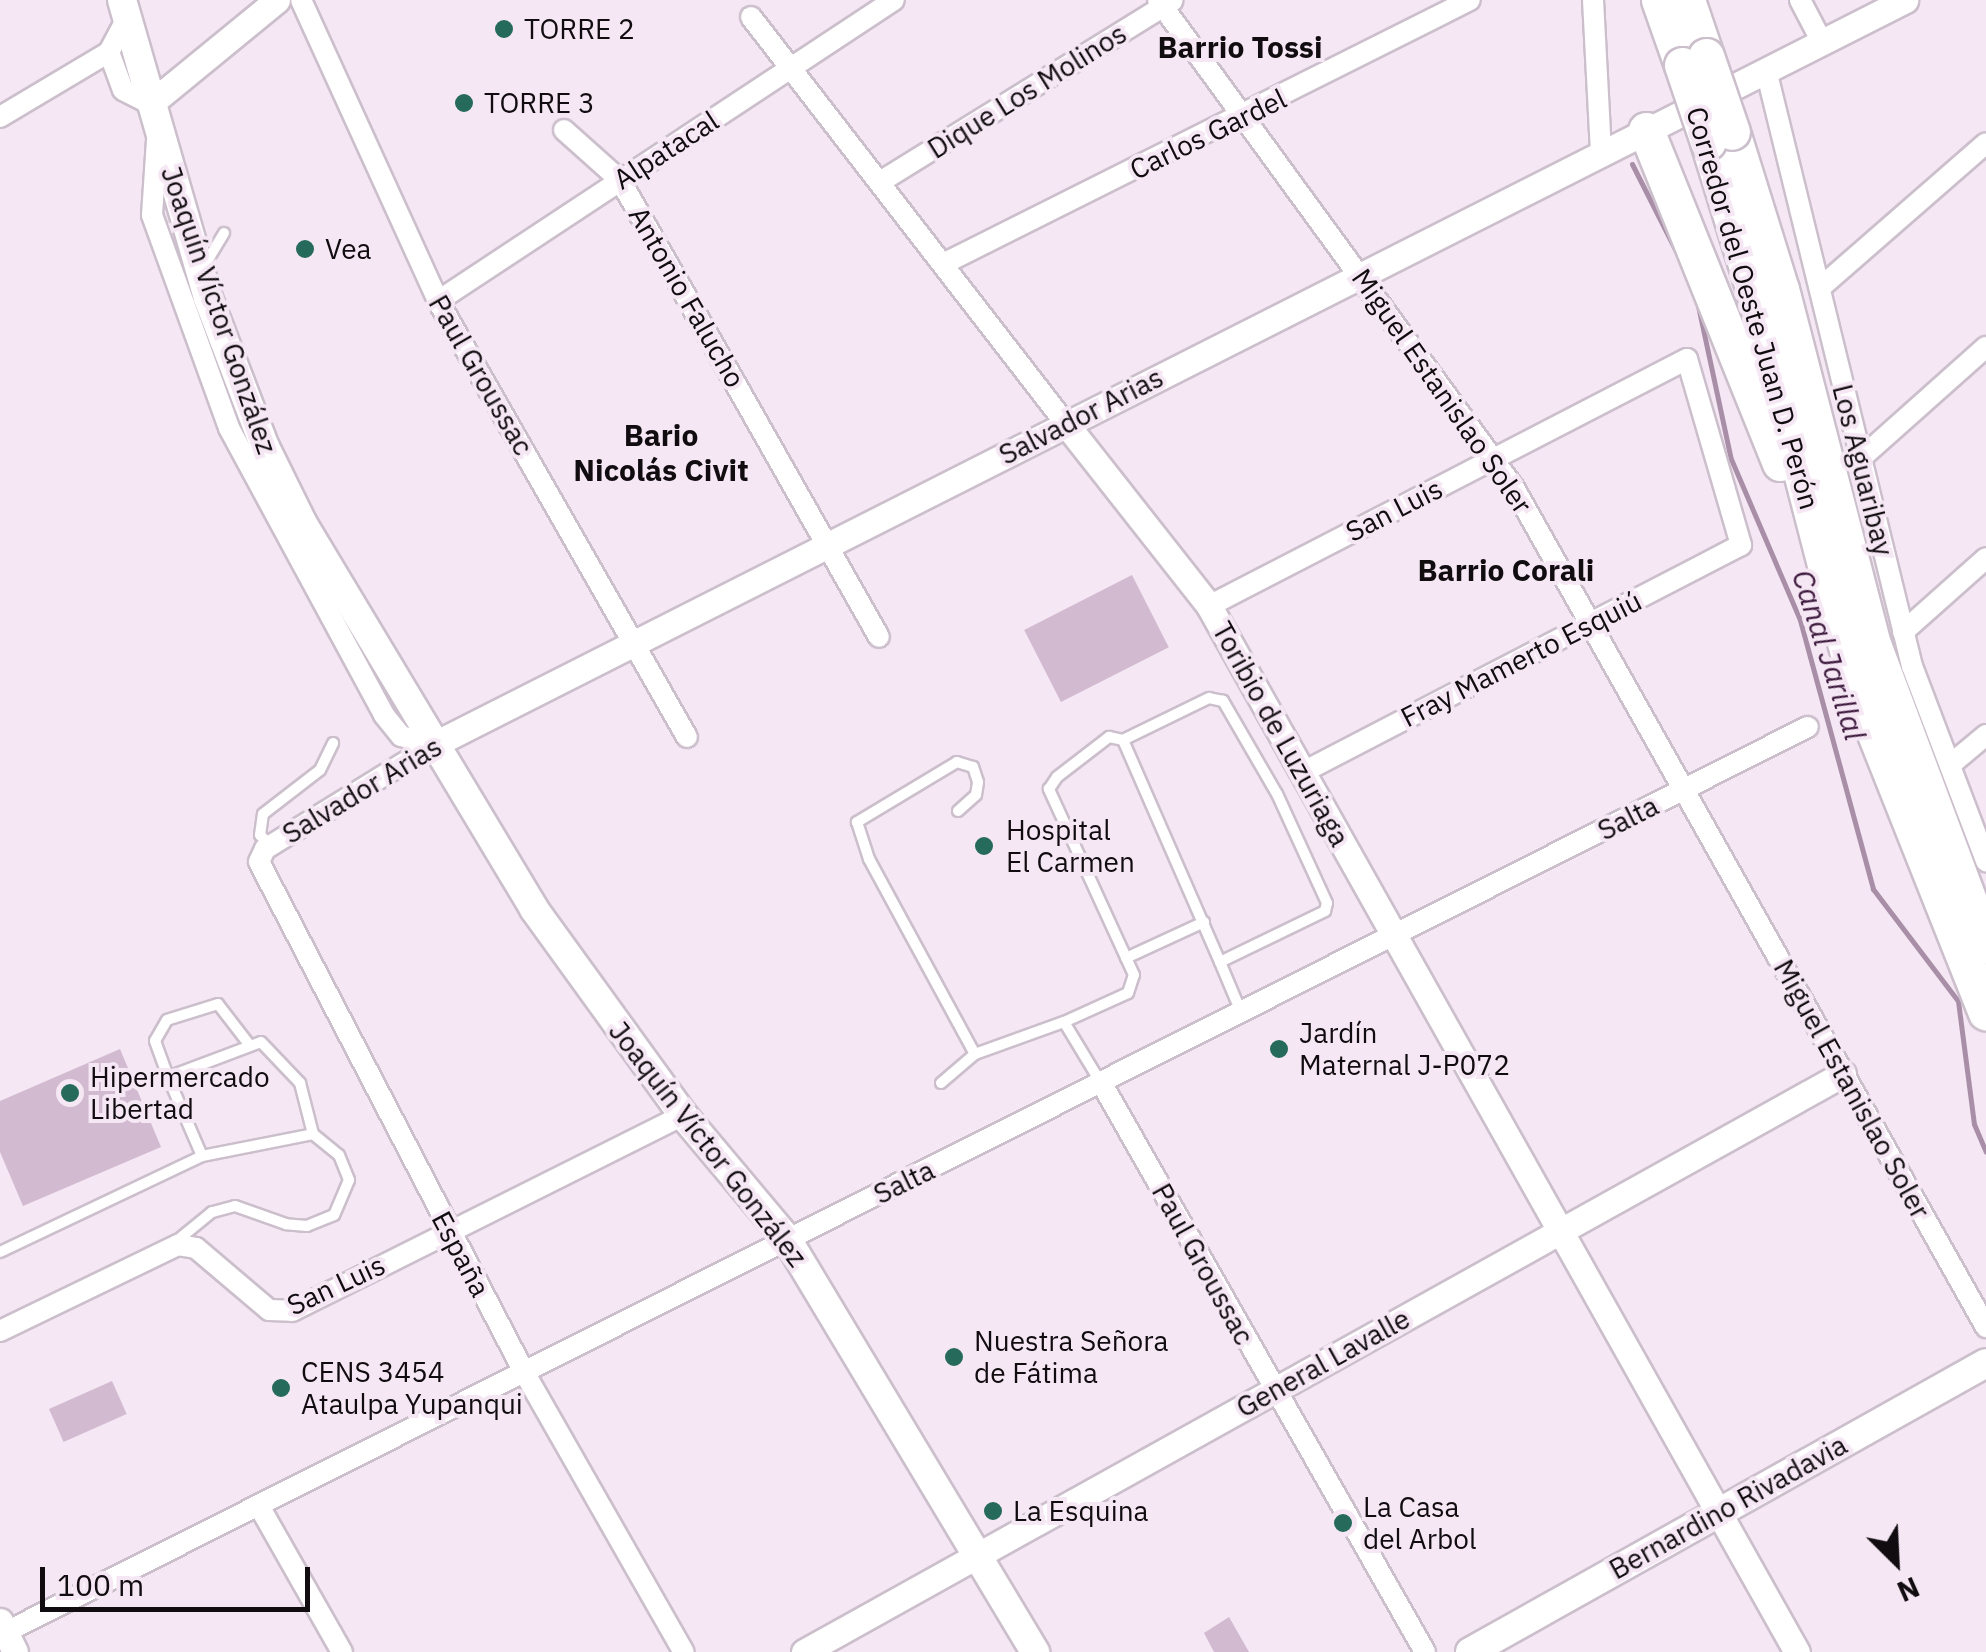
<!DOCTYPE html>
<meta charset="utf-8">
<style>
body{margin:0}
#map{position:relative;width:1986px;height:1652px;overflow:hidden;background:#f5e7f4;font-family:"IBM Plex Sans",sans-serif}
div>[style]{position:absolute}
.green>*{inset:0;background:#d2bad1;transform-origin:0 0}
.stream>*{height:5px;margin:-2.5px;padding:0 2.5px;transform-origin:2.5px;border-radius:2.5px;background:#a88fa7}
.roads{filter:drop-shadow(2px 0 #ccbfcc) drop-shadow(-2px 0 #ccbfcc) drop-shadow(0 2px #ccbfcc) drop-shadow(0 -2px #ccbfcc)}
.service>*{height:10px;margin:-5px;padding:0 5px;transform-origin:5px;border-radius:5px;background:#fff}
.minor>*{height:20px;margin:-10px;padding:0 10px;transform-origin:10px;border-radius:10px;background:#fff}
.tertiary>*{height:25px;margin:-12.5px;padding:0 12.5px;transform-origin:12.5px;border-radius:12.5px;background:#fff}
.secondary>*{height:28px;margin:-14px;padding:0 14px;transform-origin:14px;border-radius:14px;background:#fff}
.motorway>*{height:35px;margin:-17.5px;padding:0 17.5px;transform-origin:17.5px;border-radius:17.5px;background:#fff}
.bridges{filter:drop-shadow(2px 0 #ccbfcc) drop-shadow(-2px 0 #ccbfcc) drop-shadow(0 2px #ccbfcc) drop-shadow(0 -2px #ccbfcc)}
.motorway-bridge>*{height:35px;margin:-17.5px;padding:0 17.5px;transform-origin:17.5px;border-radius:17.5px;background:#fff}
.dots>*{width:28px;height:28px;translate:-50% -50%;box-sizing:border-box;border:5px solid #f5e7f4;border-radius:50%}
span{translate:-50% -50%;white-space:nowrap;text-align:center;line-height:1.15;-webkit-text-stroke:8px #f5e7f4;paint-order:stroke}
.poi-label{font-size:28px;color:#110c10}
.left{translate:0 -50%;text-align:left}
.street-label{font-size:28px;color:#110c10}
.neighbourhood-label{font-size:30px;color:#110c10;font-weight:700}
.water-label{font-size:30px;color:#3e1b3e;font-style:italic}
.north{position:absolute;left:1846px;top:1512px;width:100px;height:100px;-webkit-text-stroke:8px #f5e7f4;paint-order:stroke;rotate:156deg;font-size:28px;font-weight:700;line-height:40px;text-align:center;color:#110c10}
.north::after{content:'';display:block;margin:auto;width:35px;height:45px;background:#110c10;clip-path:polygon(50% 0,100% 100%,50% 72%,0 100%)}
.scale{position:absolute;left:40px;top:1567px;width:270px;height:45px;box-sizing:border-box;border:5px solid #110c10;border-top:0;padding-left:12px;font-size:30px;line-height:35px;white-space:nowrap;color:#110c10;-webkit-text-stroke:8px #f5e7f4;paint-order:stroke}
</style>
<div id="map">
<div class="green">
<div style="left:1132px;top:575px;width:81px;height:121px;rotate:63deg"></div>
<div style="clip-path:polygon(120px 1049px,161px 1147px,23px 1206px,0 1152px,0 1101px)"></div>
<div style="left:112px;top:1381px;width:36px;height:69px;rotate:66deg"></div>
<div style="clip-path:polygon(1229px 1617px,1249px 1652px,1214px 1652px,1204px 1633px)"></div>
</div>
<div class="stream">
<div style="left:1632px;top:164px;width:106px;rotate:63.2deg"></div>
<div style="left:1697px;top:301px;width:162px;rotate:77.9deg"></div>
<div style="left:1731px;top:459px;width:175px;rotate:66.8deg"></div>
<div style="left:1800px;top:620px;width:279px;rotate:74.8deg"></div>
<div style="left:1873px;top:889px;width:141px;rotate:52.8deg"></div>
<div style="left:1958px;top:1001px;width:124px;rotate:82.6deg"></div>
<div style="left:1974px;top:1124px;width:30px;rotate:67deg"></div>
</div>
<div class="roads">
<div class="service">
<div style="left:206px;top:263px;width:35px;rotate:-59deg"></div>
<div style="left:958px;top:811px;width:24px;rotate:-42deg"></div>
<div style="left:976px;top:795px;width:13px;rotate:-81deg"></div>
<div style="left:978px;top:782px;width:16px;rotate:-108deg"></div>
<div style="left:973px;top:767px;width:17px;rotate:-163deg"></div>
<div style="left:957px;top:762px;width:117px;rotate:149deg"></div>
<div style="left:857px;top:822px;width:39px;rotate:72deg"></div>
<div style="left:869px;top:859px;width:222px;rotate:61.5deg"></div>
<div style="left:270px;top:845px;width:14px;rotate:-135deg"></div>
<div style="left:260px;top:835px;width:21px;rotate:-82deg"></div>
<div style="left:263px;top:814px;width:72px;rotate:-37.7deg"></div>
<div style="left:320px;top:770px;width:30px;rotate:-64deg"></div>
<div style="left:1126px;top:958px;width:86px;rotate:-24.8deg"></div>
<div style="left:1220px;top:962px;width:54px;rotate:67.2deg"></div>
<div style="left:248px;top:1043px;width:49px;rotate:-127.6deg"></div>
<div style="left:218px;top:1004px;width:53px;rotate:162.6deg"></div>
<div style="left:167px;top:1020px;width:24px;rotate:120deg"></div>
<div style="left:155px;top:1041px;width:38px;rotate:70deg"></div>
<div style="left:168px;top:1077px;width:99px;rotate:-20.6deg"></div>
<div style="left:261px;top:1042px;width:57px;rotate:46.4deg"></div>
<div style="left:300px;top:1083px;width:53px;rotate:75.7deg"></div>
<div style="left:168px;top:1077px;width:86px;rotate:66.7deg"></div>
<div style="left:941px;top:1083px;width:45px;rotate:-40.5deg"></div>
<div style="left:975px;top:1054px;width:95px;rotate:-19.8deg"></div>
<div style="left:1101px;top:1083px;width:71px;rotate:-121.2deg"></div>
<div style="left:1064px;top:1022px;width:70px;rotate:-24.4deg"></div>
<div style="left:1128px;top:993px;width:19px;rotate:-72deg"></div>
<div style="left:1134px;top:975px;width:205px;rotate:-114.6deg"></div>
<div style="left:1049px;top:789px;width:14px;rotate:-56deg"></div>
<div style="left:1057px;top:777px;width:66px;rotate:-37.6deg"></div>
<div style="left:1109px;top:737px;width:14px;rotate:12deg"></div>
<div style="left:1123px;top:740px;width:242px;rotate:66.4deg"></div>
<div style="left:1220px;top:962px;width:117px;rotate:-25.9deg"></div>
<div style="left:1325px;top:911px;width:8px;rotate:-76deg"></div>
<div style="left:1327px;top:903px;width:120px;rotate:-114.6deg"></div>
<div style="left:1277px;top:794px;width:108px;rotate:-120.1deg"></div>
<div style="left:1223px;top:701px;width:14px;rotate:-168deg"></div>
<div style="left:1209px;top:698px;width:96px;rotate:154deg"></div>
<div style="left:0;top:1252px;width:224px;rotate:-25.4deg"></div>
<div style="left:202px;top:1156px;width:113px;rotate:-11.2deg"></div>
<div style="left:313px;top:1134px;width:33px;rotate:39deg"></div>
<div style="left:339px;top:1155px;width:27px;rotate:68deg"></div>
<div style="left:349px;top:1180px;width:38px;rotate:113deg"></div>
<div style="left:334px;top:1215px;width:29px;rotate:158deg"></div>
<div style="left:307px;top:1226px;width:21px;rotate:-175deg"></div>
<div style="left:286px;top:1224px;width:54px;rotate:-160.6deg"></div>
<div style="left:235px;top:1206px;width:24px;rotate:165deg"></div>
<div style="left:212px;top:1212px;width:50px;rotate:140.6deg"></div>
</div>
<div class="minor">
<div style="left:301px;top:0;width:331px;rotate:65.5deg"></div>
<div style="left:438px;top:301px;width:502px;rotate:60.27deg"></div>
<div style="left:1158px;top:0;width:604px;rotate:53.89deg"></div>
<div style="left:1514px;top:488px;width:963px;rotate:60.64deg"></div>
<div style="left:1593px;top:0;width:152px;rotate:87deg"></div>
<div style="left:1800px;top:0;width:47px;rotate:62.4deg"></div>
<div style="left:751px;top:17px;width:515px;rotate:52.26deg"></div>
<div style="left:109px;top:52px;width:40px;rotate:69.8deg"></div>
<div style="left:123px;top:90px;width:30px;rotate:27deg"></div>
<div style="left:1766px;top:70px;width:614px;rotate:76.24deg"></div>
<div style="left:1912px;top:666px;width:209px;rotate:69.2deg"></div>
<div style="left:0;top:117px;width:127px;rotate:-30.8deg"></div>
<div style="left:109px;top:52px;width:38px;rotate:-62deg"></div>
<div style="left:564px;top:130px;width:75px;rotate:41.8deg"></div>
<div style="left:620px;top:180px;width:525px;rotate:60.46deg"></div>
<div style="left:157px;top:140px;width:75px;rotate:93.8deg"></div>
<div style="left:152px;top:215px;width:226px;rotate:70.1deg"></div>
<div style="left:229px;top:428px;width:326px;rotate:61.6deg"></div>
<div style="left:384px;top:715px;width:27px;rotate:51deg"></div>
<div style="left:401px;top:736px;width:33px;rotate:16deg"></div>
<div style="left:880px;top:182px;width:344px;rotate:-31.8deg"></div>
<div style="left:943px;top:264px;width:589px;rotate:-26.61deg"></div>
<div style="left:1820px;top:288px;width:220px;rotate:-41.1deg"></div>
<div style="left:438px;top:301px;width:546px;rotate:-33.43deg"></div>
<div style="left:1859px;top:460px;width:170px;rotate:-41.7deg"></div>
<div style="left:1209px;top:606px;width:538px;rotate:-27.33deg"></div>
<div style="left:1687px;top:359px;width:194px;rotate:73.8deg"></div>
<div style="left:1741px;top:545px;width:496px;rotate:152.6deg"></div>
<div style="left:1903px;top:632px;width:111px;rotate:-41.7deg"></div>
<div style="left:433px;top:745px;width:198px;rotate:148.2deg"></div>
<div style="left:265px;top:849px;width:14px;rotate:115deg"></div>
<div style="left:259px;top:862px;width:575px;rotate:62.54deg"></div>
<div style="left:524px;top:1372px;width:322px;rotate:60.3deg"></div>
<div style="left:1950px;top:765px;width:47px;rotate:-39.8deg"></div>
<div style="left:1102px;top:1084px;width:653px;rotate:60.37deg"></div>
<div style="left:0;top:1331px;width:198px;rotate:-25.8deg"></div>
<div style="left:178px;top:1245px;width:18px;rotate:9deg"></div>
<div style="left:196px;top:1248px;width:96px;rotate:40.3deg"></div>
<div style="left:269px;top:1310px;width:23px;rotate:2deg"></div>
<div style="left:292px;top:1311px;width:437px;rotate:-26.6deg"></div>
<div style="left:259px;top:1506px;width:168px;rotate:60.4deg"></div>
<div style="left:0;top:1635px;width:2023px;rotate:-26.67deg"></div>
</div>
<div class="tertiary">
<div style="left:150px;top:104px;width:164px;rotate:-39.3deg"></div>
<div style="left:1066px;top:424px;width:231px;rotate:51.8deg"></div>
<div style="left:1209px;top:606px;width:1200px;rotate:60.66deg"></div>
<div style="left:433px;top:745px;width:1650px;rotate:-26.84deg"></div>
<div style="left:0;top:1621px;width:34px;rotate:64deg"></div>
<div style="left:804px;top:1652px;width:1189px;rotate:-29.09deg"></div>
</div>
<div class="secondary">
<div style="left:122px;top:0;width:310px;rotate:73.9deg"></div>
<div style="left:208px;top:298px;width:160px;rotate:69.1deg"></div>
<div style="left:265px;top:447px;width:86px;rotate:63.7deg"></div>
<div style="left:303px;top:524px;width:449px;rotate:59deg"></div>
<div style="left:534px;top:909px;width:254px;rotate:54.1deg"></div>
<div style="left:683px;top:1115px;width:162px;rotate:50deg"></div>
<div style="left:787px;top:1239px;width:482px;rotate:59deg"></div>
<div style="left:1470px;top:1652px;width:591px;rotate:-29.25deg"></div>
</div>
<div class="motorway">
<div style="left:1659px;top:0;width:69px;rotate:70.5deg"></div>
<div style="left:1687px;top:0;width:59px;rotate:71.3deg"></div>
<div style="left:1646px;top:130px;width:359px;rotate:68.1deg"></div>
<div style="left:1732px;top:132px;width:164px;rotate:72.7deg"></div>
<div style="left:1781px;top:289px;width:367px;rotate:75.5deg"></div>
<div style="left:1873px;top:644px;width:322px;rotate:69.5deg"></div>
<div style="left:1708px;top:142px;width:159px;rotate:72.8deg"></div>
<div style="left:1755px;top:294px;width:410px;rotate:75.5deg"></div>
<div style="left:1858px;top:691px;width:346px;rotate:68.3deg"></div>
</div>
</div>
<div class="bridges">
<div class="motorway-bridge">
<div style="left:1706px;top:56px;width:80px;rotate:71.1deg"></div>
<div style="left:1682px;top:65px;width:81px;rotate:71.3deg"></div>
</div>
</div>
<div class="dots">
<div style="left:504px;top:29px;background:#266a5c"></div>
<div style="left:464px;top:103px;background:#266a5c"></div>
<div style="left:305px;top:249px;background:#266a5c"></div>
<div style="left:984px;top:846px;background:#266a5c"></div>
<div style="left:1279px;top:1049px;background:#266a5c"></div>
<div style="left:70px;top:1093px;background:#266a5c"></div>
<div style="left:954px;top:1357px;background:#266a5c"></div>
<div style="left:281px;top:1388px;background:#266a5c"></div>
<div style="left:993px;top:1511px;background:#266a5c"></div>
<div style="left:1343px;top:1523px;background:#266a5c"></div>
</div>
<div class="poi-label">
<span class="left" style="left:524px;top:29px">TORRE 2</span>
<span class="left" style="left:484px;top:103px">TORRE 3</span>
<span class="left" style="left:325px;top:249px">Vea</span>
<span class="left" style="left:1006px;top:846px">Hospital<br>El Carmen</span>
<span class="left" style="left:1299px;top:1049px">Jardín<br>Maternal J-P072</span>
<span class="left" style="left:90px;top:1093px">Hipermercado<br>Libertad</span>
<span class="left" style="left:974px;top:1357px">Nuestra Señora<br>de Fátima</span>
<span class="left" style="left:301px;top:1388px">CENS 3454<br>Ataulpa Yupanqui</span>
<span class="left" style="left:1363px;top:1523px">La Casa<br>del Arbol</span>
<span class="left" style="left:1013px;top:1511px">La Esquina</span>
</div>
<div class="street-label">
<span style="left:1027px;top:91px;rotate:-32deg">Dique Los Molinos</span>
<span style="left:1208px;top:134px;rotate:-26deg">Carlos Gardel</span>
<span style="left:666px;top:150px;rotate:-33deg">Alpatacal</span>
<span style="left:687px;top:297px;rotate:60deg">Antonio Falucho</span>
<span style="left:1753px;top:308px;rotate:74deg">Corredor del Oeste Juan D. Perón</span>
<span style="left:219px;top:310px;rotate:71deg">Joaquín Víctor González</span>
<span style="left:481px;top:375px;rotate:60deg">Paul Groussac</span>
<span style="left:1442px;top:391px;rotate:55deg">Miguel Estanislao Soler</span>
<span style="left:1081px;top:416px;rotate:-27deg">Salvador Arias</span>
<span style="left:1863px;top:470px;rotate:76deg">Los Aguaribay</span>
<span style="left:1394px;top:510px;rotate:-27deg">San Luis</span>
<span style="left:1521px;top:659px;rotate:-27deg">Fray Mamerto Esquiú</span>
<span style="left:1281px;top:734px;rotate:61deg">Toribio de Luzuriaga</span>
<span style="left:362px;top:790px;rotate:-31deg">Salvador Arias</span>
<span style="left:1628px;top:818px;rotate:-27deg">Salta</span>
<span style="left:1852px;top:1089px;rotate:61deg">Miguel Estanislao Soler</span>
<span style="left:708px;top:1144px;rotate:52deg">Joaquín Víctor González</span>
<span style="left:904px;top:1182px;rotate:-26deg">Salta</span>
<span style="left:461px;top:1254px;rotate:62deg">España</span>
<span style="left:1203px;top:1264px;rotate:61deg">Paul Groussac</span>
<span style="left:336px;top:1285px;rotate:-25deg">San Luis</span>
<span style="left:1323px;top:1363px;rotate:-29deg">General Lavalle</span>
<span style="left:1728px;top:1507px;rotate:-29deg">Bernardino Rivadavia</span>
</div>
<div class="neighbourhood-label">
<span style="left:1240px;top:47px">Barrio Tossi</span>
<span style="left:661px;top:452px">Bario<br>Nicolás Civit</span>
<span style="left:1506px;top:570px">Barrio Corali</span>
</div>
<div class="water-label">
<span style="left:1829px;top:655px;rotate:72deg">Canal Jarillal</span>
</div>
<div class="north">N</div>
<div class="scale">100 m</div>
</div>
